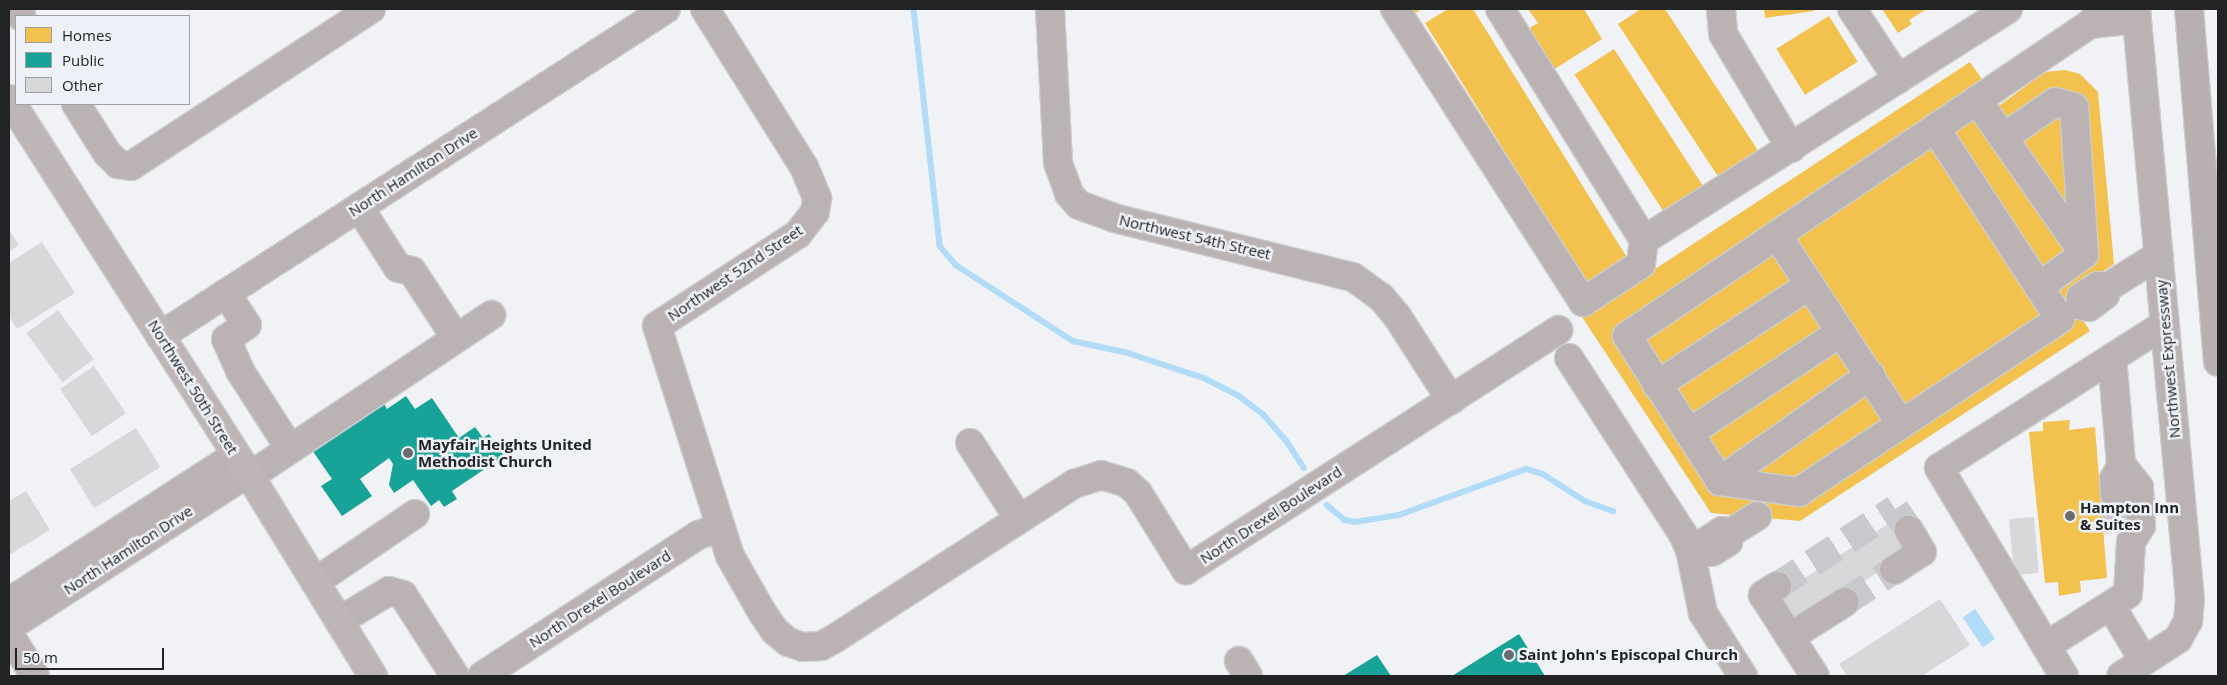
<!DOCTYPE html>
<style>
body{margin:0}
#map{position:relative;width:2227px;height:685px;overflow:hidden;background:#f1f2f6;font-family:"Open Sans",sans-serif}
div>[style]{position:absolute}
.water>*{inset:0;background:#b1dbf7;transform-origin:0 0}
.homes>*{inset:0;background:#f2c14e;transform-origin:0 0}
.public>*{inset:0;background:#17a398}
.stream>*{height:5.5px;margin:-2.75px;padding:0 2.75px;transform-origin:2.75px;border-radius:2.75px;background:#b1dbf7}
.building>*{inset:0;background:#d8d8db;transform-origin:0 0}
.minor-tunnel>*{height:28px;margin-top:-14px;transform-origin:0;background:repeating-linear-gradient(90deg,#c8c9cc 0 28px,transparent 0 42px)}
.roads{filter:drop-shadow(1px 0 #cdced0) drop-shadow(-1px 0 #cdced0) drop-shadow(0 1px #cdced0) drop-shadow(0 -1px #cdced0)}
.minor>*{height:28px;margin:-14px;padding:0 14px;transform-origin:14px;border-radius:14px;background:#bbb2b3}
.major>*{height:28px;margin:-14px;padding:0 14px;transform-origin:14px;border-radius:14px;background:#bdb5b6}
.highway>*{height:28px;margin:-14px;padding:0 14px;transform-origin:14px;border-radius:14px;background:#b7afb0}
.dots>*{width:14px;height:14px;translate:-50% -50%;box-sizing:border-box;border:2px solid #eff1f8;border-radius:50%}
span{translate:-50% -50%;white-space:nowrap;text-align:center;line-height:1.15;-webkit-text-stroke:5px #eff1f8;paint-order:stroke}
.street-label{font-size:15px;color:#222325}
.poi-label{font-size:15px;color:#222325;font-weight:700}
.left{translate:0 -50%;text-align:left}
.frame{position:absolute;inset:0;border:10px solid #222325;pointer-events:none}
.legend{position:absolute;left:15px;top:15px;width:175px;height:90px;box-sizing:border-box;background:#eff1f8;border:1px solid #9d9fa4;margin:0;padding:6px 9px;list-style:none;font-size:15px;color:#222325}
.legend li{display:flex;align-items:center;gap:10px;height:25px}
.legend b{width:25px;border:1px solid #9d9fa4}
.scale{position:absolute;left:15px;top:648px;width:149px;height:22px;box-sizing:border-box;border:2px solid #222325;border-top:0;padding-left:6px;font-size:15px;line-height:18px;white-space:nowrap;color:#222325;-webkit-text-stroke:4px #eff1f8;paint-order:stroke}
</style>
<div id="map">
<div class="water">
<div style="left:1975px;top:609px;width:36px;height:15px;rotate:56deg"></div>
</div>
<div class="homes">
<div style="clip-path:polygon(1408px 9px,1422px 9px,1412px 15px)"></div>
<div style="clip-path:polygon(1448px 9px,1473px 9px,1631px 264px,1590px 289px,1425px 23px)"></div>
<div style="clip-path:polygon(1528px 9px,1584px 9px,1602px 39px,1553px 70px,1528px 29px,1538px 23px)"></div>
<div style="clip-path:polygon(1641px 9px,1665px 9px,1759px 152px,1719px 178px,1618px 24px)"></div>
<div style="clip-path:polygon(1764px 9px,1813px 9px,1814px 11px,1765px 18px)"></div>
<div style="clip-path:polygon(1882px 9px,1927px 9px,1909px 20px,1912px 24px,1898px 33px)"></div>
<div style="left:1829px;top:16px;width:54px;height:62px;rotate:58deg"></div>
<div style="left:1614px;top:49px;width:166px;height:47px;rotate:57deg"></div>
<div style="clip-path:polygon(1970px 62px,2000px 105px,2045px 72px,2065px 70px,2080px 74px,2098px 92px,2114px 264px,2067px 295px,2090px 331px,1800px 521px,1711px 513px,1582px 317px)"></div>
<div style="clip-path:polygon(2070px 420px,2069px 430px,2095px 427px,2107px 578px,2080px 581px,2081px 592px,2059px 596px,2058px 582px,2045px 583px,2029px 432px,2043px 431px,2043px 422px)"></div>
</div>
<div class="public">
<div style="clip-path:polygon(406px 396px,415px 409px,432px 398px,459px 438px,475px 427px,483px 438px,489px 434px,504px 456px,452px 491px,457px 499px,444px 507px,439px 500px,431px 506px,413px 480px,394px 493px,389px 485px,393px 464px,389px 458px,360px 479px,372px 496px,342px 516px,321px 486px,332px 479px,312px 450px,383px 402px,387px 409px)"></div>
<div style="clip-path:polygon(1519px 634px,1545px 676px,1452px 676px)"></div>
<div style="clip-path:polygon(1377px 655px,1391px 676px,1343px 676px)"></div>
</div>
<div class="stream">
<div style="left:914px;top:9px;width:238px;rotate:83.7deg"></div>
<div style="left:940px;top:246px;width:25px;rotate:50deg"></div>
<div style="left:956px;top:265px;width:140px;rotate:33deg"></div>
<div style="left:1073px;top:341px;width:56px;rotate:12.3deg"></div>
<div style="left:1128px;top:353px;width:80px;rotate:18.2deg"></div>
<div style="left:1204px;top:378px;width:39px;rotate:27deg"></div>
<div style="left:1239px;top:396px;width:31px;rotate:37deg"></div>
<div style="left:1264px;top:415px;width:33px;rotate:49deg"></div>
<div style="left:1286px;top:440px;width:33px;rotate:57deg"></div>
<div style="left:1327px;top:505px;width:23px;rotate:40deg"></div>
<div style="left:1345px;top:520px;width:10px;rotate:11deg"></div>
<div style="left:1355px;top:522px;width:45px;rotate:-9deg"></div>
<div style="left:1399px;top:515px;width:135px;rotate:-19.9deg"></div>
<div style="left:1526px;top:469px;width:18px;rotate:16deg"></div>
<div style="left:1543px;top:474px;width:50px;rotate:32.7deg"></div>
<div style="left:1585px;top:501px;width:30px;rotate:20deg"></div>
</div>
<div class="building">
<div style="clip-path:polygon(9px 230px,19px 245px,9px 252px)"></div>
<div style="clip-path:polygon(42px 242px,75px 293px,17px 329px,9px 316px,9px 263px)"></div>
<div style="left:58px;top:310px;width:61px;height:39px;rotate:54deg"></div>
<div style="left:94px;top:366px;width:57px;height:41px;rotate:56deg"></div>
<div style="left:136px;top:428px;width:46px;height:78px;rotate:58deg"></div>
<div style="clip-path:polygon(26px 491px,50px 530px,9px 555px,9px 501px)"></div>
<div style="left:2128px;top:493px;width:39px;height:27px;rotate:86deg"></div>
<div style="left:2034px;top:517px;width:56px;height:25px;rotate:85deg"></div>
<div style="left:1894px;top:520px;width:35px;height:145px;rotate:57deg"></div>
<div style="clip-path:polygon(1940px 599px,1970px 645px,1922px 676px,1847px 676px,1839px 664px)"></div>
</div>
<div class="minor-tunnel">
<div style="left:2115px;top:495px;width:39px;rotate:86deg"></div>
<div style="left:1777px;top:586px;width:141px;rotate:-33.1deg"></div>
<div style="left:1895px;top:509px;width:25px;rotate:56deg"></div>
<div style="left:1845px;top:602px;width:59px;rotate:-33.1deg"></div>
</div>
<div class="roads">
<div class="minor">
<div style="left:16px;top:9px;width:9px;rotate:54deg"></div>
<div style="left:705px;top:9px;width:186px;rotate:57.9deg"></div>
<div style="left:804px;top:167px;width:34px;rotate:67deg"></div>
<div style="left:817px;top:198px;width:14px;rotate:98deg"></div>
<div style="left:815px;top:212px;width:28px;rotate:128deg"></div>
<div style="left:798px;top:234px;width:168px;rotate:146.9deg"></div>
<div style="left:657px;top:326px;width:241px;rotate:72.4deg"></div>
<div style="left:730px;top:556px;width:64px;rotate:60.3deg"></div>
<div style="left:762px;top:612px;width:23px;rotate:56deg"></div>
<div style="left:775px;top:631px;width:17px;rotate:40deg"></div>
<div style="left:788px;top:642px;width:16px;rotate:18deg"></div>
<div style="left:803px;top:647px;width:18px;rotate:-3deg"></div>
<div style="left:821px;top:646px;width:15px;rotate:-28deg"></div>
<div style="left:834px;top:639px;width:286px;rotate:-32.9deg"></div>
<div style="left:1074px;top:484px;width:28px;rotate:-18deg"></div>
<div style="left:1101px;top:475px;width:27px;rotate:17deg"></div>
<div style="left:1127px;top:483px;width:15px;rotate:42deg"></div>
<div style="left:1138px;top:493px;width:91px;rotate:58.1deg"></div>
<div style="left:1186px;top:570px;width:443px;rotate:-32.8deg"></div>
<div style="left:1050px;top:9px;width:154px;rotate:87deg"></div>
<div style="left:1058px;top:163px;width:33px;rotate:70deg"></div>
<div style="left:1069px;top:194px;width:15px;rotate:48deg"></div>
<div style="left:1079px;top:205px;width:37px;rotate:20deg"></div>
<div style="left:1114px;top:218px;width:246px;rotate:13.9deg"></div>
<div style="left:1353px;top:277px;width:34px;rotate:36deg"></div>
<div style="left:1381px;top:297px;width:25px;rotate:50deg"></div>
<div style="left:1397px;top:316px;width:100px;rotate:57.3deg"></div>
<div style="left:1395px;top:9px;width:348px;rotate:57.3deg"></div>
<div style="left:1583px;top:302px;width:69px;rotate:-33.2deg"></div>
<div style="left:1641px;top:264px;width:24px;rotate:-83deg"></div>
<div style="left:1500px;top:9px;width:272px;rotate:58.1deg"></div>
<div style="left:1644px;top:240px;width:431px;rotate:-32.4deg"></div>
<div style="left:1721px;top:9px;width:25px;rotate:85deg"></div>
<div style="left:1723px;top:34px;width:133px;rotate:59.2deg"></div>
<div style="left:1852px;top:9px;width:84px;rotate:56.7deg"></div>
<div style="left:2104px;top:9px;width:21px;rotate:133deg"></div>
<div style="left:2090px;top:24px;width:47px;rotate:-6.1deg"></div>
<div style="left:1977px;top:100px;width:188px;rotate:55.2deg"></div>
<div style="left:2084px;top:254px;width:56px;rotate:143.7deg"></div>
<div style="left:76px;top:104px;width:58px;rotate:57.7deg"></div>
<div style="left:107px;top:153px;width:16px;rotate:45deg"></div>
<div style="left:118px;top:164px;width:13px;rotate:9deg"></div>
<div style="left:131px;top:166px;width:287px;rotate:-33.2deg"></div>
<div style="left:1935px;top:128px;width:228px;rotate:56.8deg"></div>
<div style="left:2060px;top:319px;width:313px;rotate:146.5deg"></div>
<div style="left:1799px;top:492px;width:80px;rotate:-172.1deg"></div>
<div style="left:1720px;top:481px;width:172px;rotate:-122.7deg"></div>
<div style="left:1627px;top:336px;width:558px;rotate:-33.97deg"></div>
<div style="left:2003px;top:138px;width:63px;rotate:-34.7deg"></div>
<div style="left:2055px;top:102px;width:20px;rotate:15deg"></div>
<div style="left:2074px;top:107px;width:147px;rotate:86.1deg"></div>
<div style="left:359px;top:207px;width:72px;rotate:57.4deg"></div>
<div style="left:398px;top:268px;width:14px;rotate:12deg"></div>
<div style="left:412px;top:271px;width:80px;rotate:56.7deg"></div>
<div style="left:1777px;top:235px;width:226px;rotate:56.7deg"></div>
<div style="left:2108px;top:287px;width:10px;rotate:-174deg"></div>
<div style="left:2098px;top:286px;width:20px;rotate:147deg"></div>
<div style="left:2081px;top:297px;width:8px;rotate:97deg"></div>
<div style="left:2080px;top:305px;width:9px;rotate:13deg"></div>
<div style="left:2089px;top:307px;width:20px;rotate:-37deg"></div>
<div style="left:2105px;top:295px;width:9px;rotate:-69deg"></div>
<div style="left:2108px;top:287px;width:60px;rotate:-32.1deg"></div>
<div style="left:226px;top:293px;width:38px;rotate:57deg"></div>
<div style="left:247px;top:325px;width:25px;rotate:146deg"></div>
<div style="left:226px;top:339px;width:35px;rotate:66deg"></div>
<div style="left:240px;top:371px;width:90px;rotate:57.2deg"></div>
<div style="left:160px;top:336px;width:602px;rotate:-32.87deg"></div>
<div style="left:1569px;top:358px;width:210px;rotate:57.1deg"></div>
<div style="left:1683px;top:534px;width:17px;rotate:66deg"></div>
<div style="left:1690px;top:550px;width:64px;rotate:78.3deg"></div>
<div style="left:1703px;top:613px;width:75px;rotate:57.6deg"></div>
<div style="left:1657px;top:385px;width:183px;rotate:-33.2deg"></div>
<div style="left:1689px;top:433px;width:182px;rotate:-33.6deg"></div>
<div style="left:970px;top:443px;width:90px;rotate:57.2deg"></div>
<div style="left:250px;top:476px;width:290px;rotate:-33.7deg"></div>
<div style="left:1720px;top:481px;width:184px;rotate:-35.2deg"></div>
<div style="left:2115px;top:495px;width:16px;rotate:-94deg"></div>
<div style="left:2114px;top:479px;width:15px;rotate:-62deg"></div>
<div style="left:1730px;top:533px;width:32px;rotate:-32deg"></div>
<div style="left:1692px;top:558px;width:13px;rotate:-32deg"></div>
<div style="left:1703px;top:551px;width:9px;rotate:6deg"></div>
<div style="left:1712px;top:552px;width:19px;rotate:-32deg"></div>
<div style="left:1728px;top:542px;width:9px;rotate:-77deg"></div>
<div style="left:1730px;top:533px;width:8px;rotate:-166deg"></div>
<div style="left:1722px;top:531px;width:20px;rotate:147deg"></div>
<div style="left:1705px;top:542px;width:9px;rotate:103deg"></div>
<div style="left:1894px;top:570px;width:33px;rotate:-33deg"></div>
<div style="left:1922px;top:552px;width:26px;rotate:-121deg"></div>
<div style="left:315px;top:582px;width:121px;rotate:-34.2deg"></div>
<div style="left:1777px;top:586px;width:17px;rotate:147deg"></div>
<div style="left:1763px;top:595px;width:50px;rotate:57.3deg"></div>
<div style="left:9px;top:602px;width:270px;rotate:-32.9deg"></div>
<div style="left:2111px;top:606px;width:64px;rotate:59deg"></div>
<div style="left:339px;top:621px;width:58px;rotate:-31deg"></div>
<div style="left:389px;top:591px;width:15px;rotate:16deg"></div>
<div style="left:403px;top:595px;width:96px;rotate:57.3deg"></div>
<div style="left:9px;top:627px;width:284px;rotate:-32.8deg"></div>
<div style="left:9px;top:634px;width:49px;rotate:58.2deg"></div>
<div style="left:2046px;top:646px;width:97px;rotate:-32.4deg"></div>
<div style="left:2128px;top:594px;width:52px;rotate:-86.7deg"></div>
<div style="left:2131px;top:542px;width:19px;rotate:-58deg"></div>
<div style="left:2141px;top:526px;width:39px;rotate:-93deg"></div>
<div style="left:2139px;top:487px;width:29px;rotate:-128deg"></div>
<div style="left:2121px;top:464px;width:107px;rotate:-94.8deg"></div>
<div style="left:1239px;top:661px;width:17px;rotate:59deg"></div>
<div style="left:482px;top:676px;width:258px;rotate:-33.1deg"></div>
<div style="left:698px;top:535px;width:22px;rotate:-18deg"></div>
<div style="left:1815px;top:676px;width:46px;rotate:-122.7deg"></div>
<div style="left:1790px;top:637px;width:65px;rotate:-32.5deg"></div>
<div style="left:2064px;top:676px;width:243px;rotate:-121deg"></div>
<div style="left:1939px;top:468px;width:268px;rotate:-32.5deg"></div>
<div style="left:2121px;top:676px;width:68px;rotate:-33deg"></div>
<div style="left:2178px;top:639px;width:21px;rotate:-61deg"></div>
<div style="left:2188px;top:621px;width:21px;rotate:-85deg"></div>
<div style="left:2190px;top:600px;width:593px;rotate:-95.22deg"></div>
</div>
<div class="major">
<div style="left:9px;top:99px;width:447px;rotate:57.4deg"></div>
<div style="left:250px;top:476px;width:235px;rotate:58.4deg"></div>
</div>
<div class="highway">
<div style="left:2189px;top:9px;width:354px;rotate:85.3deg"></div>
</div>
</div>
<div class="dots">
<div style="left:408px;top:453px;background:#6a6b6e"></div>
<div style="left:2070px;top:516px;background:#6a6b6e"></div>
<div style="left:1509px;top:655px;background:#6a6b6e"></div>
</div>
<div class="street-label">
<span style="left:413px;top:172px;rotate:-33deg">North Hamilton Drive</span>
<span style="left:1195px;top:237px;rotate:13deg">Northwest 54th Street</span>
<span style="left:735px;top:273px;rotate:-34deg">Northwest 52nd Street</span>
<span style="left:2168px;top:359px;rotate:-95deg">Northwest Expressway</span>
<span style="left:193px;top:387px;rotate:58deg">Northwest 50th Street</span>
<span style="left:1271px;top:515px;rotate:-33deg">North Drexel Boulevard</span>
<span style="left:128px;top:550px;rotate:-33deg">North Hamilton Drive</span>
<span style="left:600px;top:599px;rotate:-33deg">North Drexel Boulevard</span>
</div>
<div class="poi-label">
<span class="left" style="left:418px;top:453px">Mayfair Heights United<br>Methodist Church</span>
<span class="left" style="left:2080px;top:516px">Hampton Inn<br>&amp; Suites</span>
<span class="left" style="left:1519px;top:655px">Saint John's Episcopal Church</span>
</div>
<div class="frame"></div>
<ul class="legend">
<li><b style="height:14px;background:#f2c14e"></b>Homes</li>
<li><b style="height:14px;background:#17a398"></b>Public</li>
<li><b style="height:14px;background:#d8d8db"></b>Other</li>
</ul>
<div class="scale">50 m</div>
</div>
